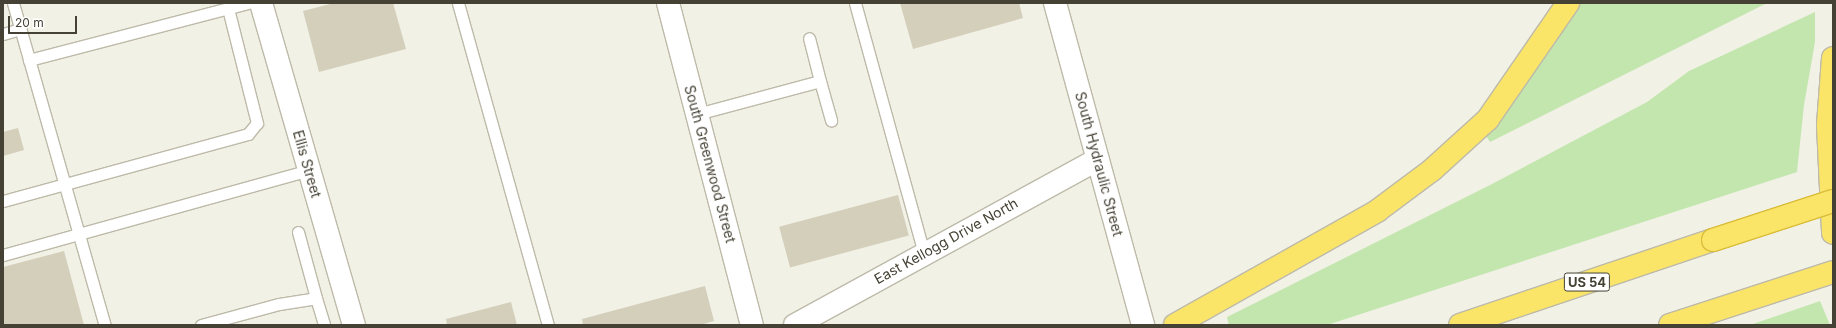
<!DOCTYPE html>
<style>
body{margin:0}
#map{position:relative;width:1836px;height:328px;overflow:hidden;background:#f2f1e6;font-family:Inter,sans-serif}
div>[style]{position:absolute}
.green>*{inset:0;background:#c3e6af}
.building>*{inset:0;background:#d4cfbb;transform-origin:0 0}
.roads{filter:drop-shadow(1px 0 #bebaa9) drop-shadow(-1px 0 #bebaa9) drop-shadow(0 1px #bebaa9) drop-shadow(0 -1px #bebaa9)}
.service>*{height:11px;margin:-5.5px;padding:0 5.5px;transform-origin:5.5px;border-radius:5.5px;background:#fff}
.minor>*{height:22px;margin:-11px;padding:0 11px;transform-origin:11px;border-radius:11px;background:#fff}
.tertiary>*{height:22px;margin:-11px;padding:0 11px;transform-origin:11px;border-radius:11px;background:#fff}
.motorway>*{height:22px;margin:-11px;padding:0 11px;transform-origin:11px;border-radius:11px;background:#fae569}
.bridges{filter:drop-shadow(1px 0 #d9bc39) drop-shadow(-1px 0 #d9bc39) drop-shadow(0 1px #d9bc39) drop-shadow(0 -1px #d9bc39)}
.motorway-bridge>*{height:22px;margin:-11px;padding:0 11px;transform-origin:11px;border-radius:11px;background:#fae569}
span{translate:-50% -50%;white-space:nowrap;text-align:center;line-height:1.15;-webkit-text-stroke:3.5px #fff;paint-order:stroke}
.shield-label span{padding:1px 3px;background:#fff;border:1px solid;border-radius:3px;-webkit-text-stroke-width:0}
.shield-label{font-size:13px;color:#454235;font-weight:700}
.street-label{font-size:14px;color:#454235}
.frame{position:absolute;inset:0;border:4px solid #454235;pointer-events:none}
.scale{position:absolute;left:8px;top:16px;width:69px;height:18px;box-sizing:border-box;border:2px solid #454235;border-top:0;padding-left:5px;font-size:12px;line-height:14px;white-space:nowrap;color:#454235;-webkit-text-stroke:3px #fff;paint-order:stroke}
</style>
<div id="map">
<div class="green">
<div style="clip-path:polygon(1580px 3px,1767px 3px,1490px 142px,1484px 133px,1509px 104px)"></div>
<div style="clip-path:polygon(1815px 12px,1815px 42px,1804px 105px,1797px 172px,1327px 325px,1229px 325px,1227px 317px,1492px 184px,1647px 102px,1689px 71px)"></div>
<div style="clip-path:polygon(1820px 301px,1830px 325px,1750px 325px)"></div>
</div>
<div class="building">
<div style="clip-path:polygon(334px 3px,393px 3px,406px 49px,319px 72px,303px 11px)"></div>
<div style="clip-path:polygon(900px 3px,1019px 3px,1023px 18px,913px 49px)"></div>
<div style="clip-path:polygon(18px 128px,24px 150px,3px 156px,3px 132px)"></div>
<div style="left:898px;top:195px;width:42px;height:123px;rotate:75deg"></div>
<div style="clip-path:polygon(64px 251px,84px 325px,3px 325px,3px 267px)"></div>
<div style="clip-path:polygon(705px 286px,714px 321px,700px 325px,583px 325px,582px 319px)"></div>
<div style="clip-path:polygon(511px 302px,517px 325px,447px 325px,446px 319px)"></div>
</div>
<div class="roads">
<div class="service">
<div style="left:13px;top:3px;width:335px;rotate:74.1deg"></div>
<div style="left:458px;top:3px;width:334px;rotate:74.4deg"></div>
<div style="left:855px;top:3px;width:259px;rotate:74.6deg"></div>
<div style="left:3px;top:34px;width:18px;rotate:-16deg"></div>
<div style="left:29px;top:60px;width:226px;rotate:-14.6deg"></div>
<div style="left:820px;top:81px;width:41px;rotate:74.2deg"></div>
<div style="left:697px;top:114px;width:127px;rotate:-15deg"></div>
<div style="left:820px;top:81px;width:44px;rotate:-104.3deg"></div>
<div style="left:3px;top:201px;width:254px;rotate:-15.3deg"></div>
<div style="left:248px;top:134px;width:14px;rotate:-51deg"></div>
<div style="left:257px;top:123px;width:119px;rotate:-104.2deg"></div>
<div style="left:298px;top:232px;width:68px;rotate:74.7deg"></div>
<div style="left:3px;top:255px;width:318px;rotate:-15.5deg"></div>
<div style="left:201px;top:325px;width:81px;rotate:-15.1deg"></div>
<div style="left:279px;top:304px;width:37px;rotate:-9deg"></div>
<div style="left:316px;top:298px;width:28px;rotate:73deg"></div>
</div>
<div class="minor">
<div style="left:261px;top:3px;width:335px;rotate:73.9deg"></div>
<div style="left:668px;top:3px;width:333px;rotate:75.4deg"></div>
<div style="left:795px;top:325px;width:345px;rotate:-28.7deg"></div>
</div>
<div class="tertiary">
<div style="left:1055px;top:3px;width:334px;rotate:74.7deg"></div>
</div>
<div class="motorway">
<div style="left:1833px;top:58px;width:67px;rotate:94.3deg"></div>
<div style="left:1828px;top:125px;width:108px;rotate:87.3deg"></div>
<div style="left:1175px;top:325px;width:232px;rotate:-29.4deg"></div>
<div style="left:1377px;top:211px;width:69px;rotate:-36.7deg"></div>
<div style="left:1432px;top:170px;width:76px;rotate:-42.3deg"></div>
<div style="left:1488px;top:119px;width:141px;rotate:-55.4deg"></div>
<div style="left:1460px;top:325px;width:267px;rotate:-18.6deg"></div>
<div style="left:1670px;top:325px;width:171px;rotate:-18deg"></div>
</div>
</div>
<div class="bridges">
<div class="motorway-bridge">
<div style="left:1713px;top:240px;width:126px;rotate:-18deg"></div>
</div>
</div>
<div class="shield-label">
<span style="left:1587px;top:282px">US 54</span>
</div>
<div class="street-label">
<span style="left:307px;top:164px;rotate:74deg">Ellis Street</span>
<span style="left:710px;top:164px;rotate:75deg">South Greenwood Street</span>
<span style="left:1099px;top:164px;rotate:75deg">South Hydraulic Street</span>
<span style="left:946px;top:241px;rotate:-29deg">East Kellogg Drive North</span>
</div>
<div class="frame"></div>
<div class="scale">20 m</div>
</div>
